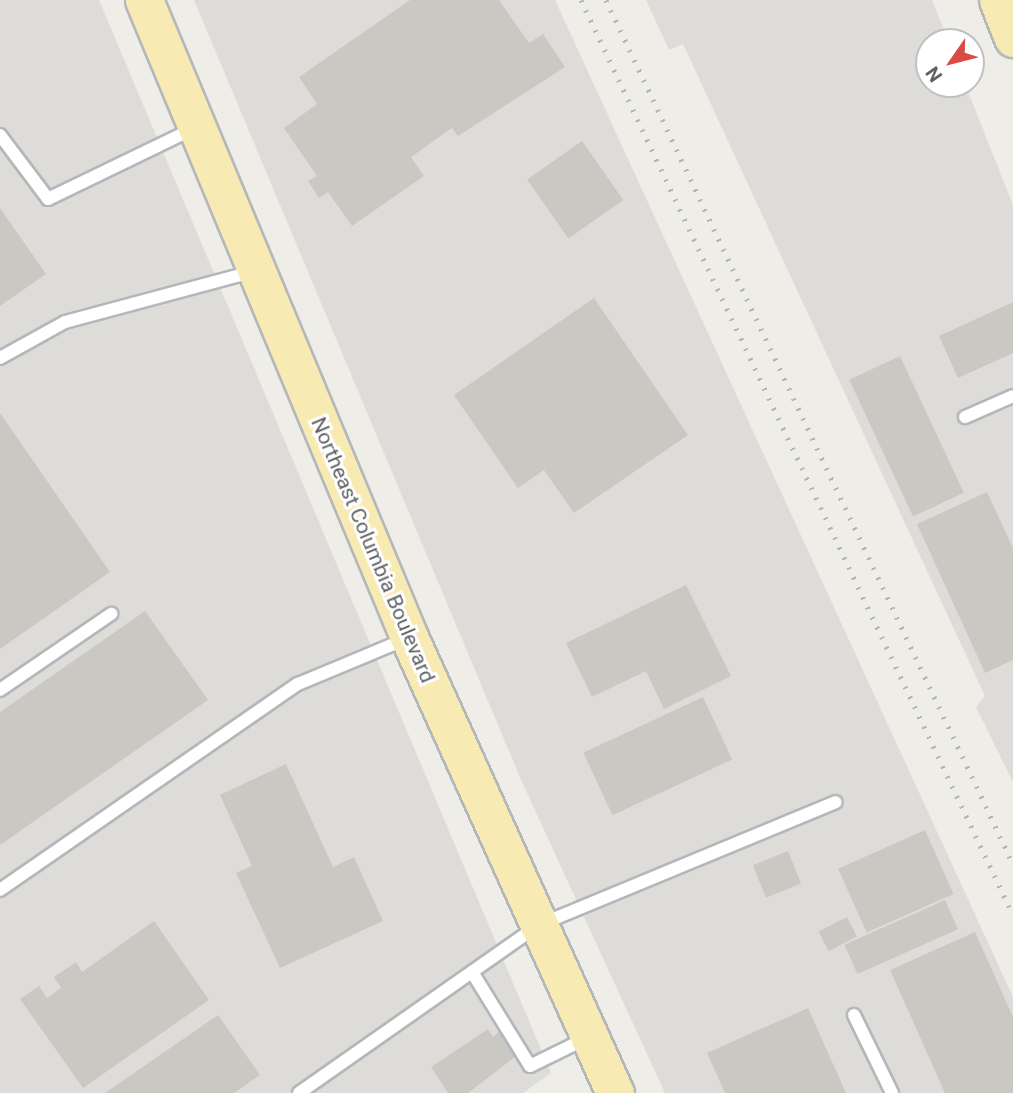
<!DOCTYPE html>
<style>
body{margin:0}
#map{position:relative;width:1013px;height:1093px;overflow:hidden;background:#efede7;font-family:Roboto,sans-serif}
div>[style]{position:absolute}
.industrial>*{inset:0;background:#dedcd9}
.building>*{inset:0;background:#cac8c3;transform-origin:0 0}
.roads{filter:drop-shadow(2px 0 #b4b7ba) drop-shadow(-2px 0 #b4b7ba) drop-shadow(0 2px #b4b7ba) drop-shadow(0 -2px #b4b7ba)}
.service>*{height:12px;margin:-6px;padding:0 6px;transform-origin:6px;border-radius:6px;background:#fff}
.primary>*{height:37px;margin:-18.5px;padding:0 18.5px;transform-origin:18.5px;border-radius:18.5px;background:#f7eab3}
.rail>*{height:5px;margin-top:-2.5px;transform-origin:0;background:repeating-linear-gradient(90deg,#b4b5b5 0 2px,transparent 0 11px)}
span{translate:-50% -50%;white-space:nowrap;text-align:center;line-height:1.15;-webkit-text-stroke:6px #fff;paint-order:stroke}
.street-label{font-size:21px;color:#5e6265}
.north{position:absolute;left:915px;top:28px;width:70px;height:70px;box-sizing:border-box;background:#fff;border:2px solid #bfc0c1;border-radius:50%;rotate:235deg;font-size:19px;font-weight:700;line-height:28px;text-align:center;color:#5e6265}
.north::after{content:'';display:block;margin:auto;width:24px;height:32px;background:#d94b43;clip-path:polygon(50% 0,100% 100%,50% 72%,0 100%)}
</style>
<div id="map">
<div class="industrial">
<div style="clip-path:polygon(0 0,99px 0,551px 1073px,523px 1093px,0 1093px)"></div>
<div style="clip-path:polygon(194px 0,555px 0,1013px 997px,1013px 1093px,665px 1093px,522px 782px)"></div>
<div style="clip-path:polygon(646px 0,932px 0,949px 42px,929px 42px,929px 84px,965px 84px,1013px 205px,1013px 782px,976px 707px,985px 696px,683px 44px,669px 50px)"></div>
</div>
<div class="building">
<div style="clip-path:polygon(410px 0,499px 0,529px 43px,543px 34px,565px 67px,458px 136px,452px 128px,411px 157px,424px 176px,352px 226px,328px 192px,319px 198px,308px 181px,317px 176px,284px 128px,317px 104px,299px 77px)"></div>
<div style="left:582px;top:141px;width:72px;height:67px;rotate:55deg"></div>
<div style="clip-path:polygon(0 208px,46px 274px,0 306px)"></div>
<div style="clip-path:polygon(594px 298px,688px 435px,574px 513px,544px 470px,518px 488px,454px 395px)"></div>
<div style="clip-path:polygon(1013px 302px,1013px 353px,958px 378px,939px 336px)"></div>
<div style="left:900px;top:356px;width:151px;height:56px;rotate:65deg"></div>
<div style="clip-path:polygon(0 413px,110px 572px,0 649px)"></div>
<div style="clip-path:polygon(987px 492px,1013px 548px,1013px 660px,985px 673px,917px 524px)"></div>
<div style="clip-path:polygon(686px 585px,731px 676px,664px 709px,646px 671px,592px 697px,566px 643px)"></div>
<div style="clip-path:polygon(145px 611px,208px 700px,0 845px,0 712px)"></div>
<div style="left:703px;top:697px;width:69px;height:132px;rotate:65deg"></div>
<div style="clip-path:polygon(286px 764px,333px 867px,354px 857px,383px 921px,280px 968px,236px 873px,252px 866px,220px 795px)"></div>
<div style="left:925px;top:830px;width:70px;height:95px;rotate:66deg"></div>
<div style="left:788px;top:851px;width:35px;height:38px;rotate:68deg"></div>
<div style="left:945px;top:900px;width:32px;height:110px;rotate:66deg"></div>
<div style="left:847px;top:917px;width:22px;height:32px;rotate:63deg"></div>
<div style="clip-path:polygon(154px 921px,209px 1000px,83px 1088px,20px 999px,39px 986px,47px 998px,61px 988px,54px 977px,76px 962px,82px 972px)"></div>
<div style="clip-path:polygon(975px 932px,1013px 1017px,1013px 1093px,945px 1093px,890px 970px)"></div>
<div style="clip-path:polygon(808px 1008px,846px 1093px,725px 1093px,707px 1053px)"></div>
<div style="clip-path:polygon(218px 1015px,260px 1075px,234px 1093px,105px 1093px)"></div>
<div style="clip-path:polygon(488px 1029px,493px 1037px,500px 1031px,516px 1056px,468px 1093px,448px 1093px,431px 1067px)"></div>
</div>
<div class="roads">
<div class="service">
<div style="left:0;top:135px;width:80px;rotate:53.1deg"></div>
<div style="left:48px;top:199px;width:161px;rotate:-25.8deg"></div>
<div style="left:0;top:358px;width:74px;rotate:-29deg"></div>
<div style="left:65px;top:322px;width:194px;rotate:-15deg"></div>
<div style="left:965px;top:417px;width:52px;rotate:-23.6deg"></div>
<div style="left:0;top:690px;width:135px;rotate:-34.4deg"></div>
<div style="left:0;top:890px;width:362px;rotate:-34.7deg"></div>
<div style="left:298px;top:684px;width:117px;rotate:-22.6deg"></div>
<div style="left:472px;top:972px;width:110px;rotate:58.3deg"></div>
<div style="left:530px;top:1066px;width:64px;rotate:-26.2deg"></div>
<div style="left:854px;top:1015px;width:87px;rotate:64deg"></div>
<div style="left:299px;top:1093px;width:293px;rotate:-35deg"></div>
<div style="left:539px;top:925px;width:321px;rotate:-22.5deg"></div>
</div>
<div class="primary">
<div style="left:144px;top:0;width:690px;rotate:67.41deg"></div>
<div style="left:409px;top:637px;width:500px;rotate:65.69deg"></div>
<div style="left:998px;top:0;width:41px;rotate:68.5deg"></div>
</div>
</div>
<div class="rail">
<div style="left:581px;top:0;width:1012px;rotate:64.73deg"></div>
<div style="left:606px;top:0;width:955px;rotate:64.78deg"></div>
</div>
<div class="street-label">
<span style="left:373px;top:550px;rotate:67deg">Northeast Columbia Boulevard</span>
</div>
<div class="north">N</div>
</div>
